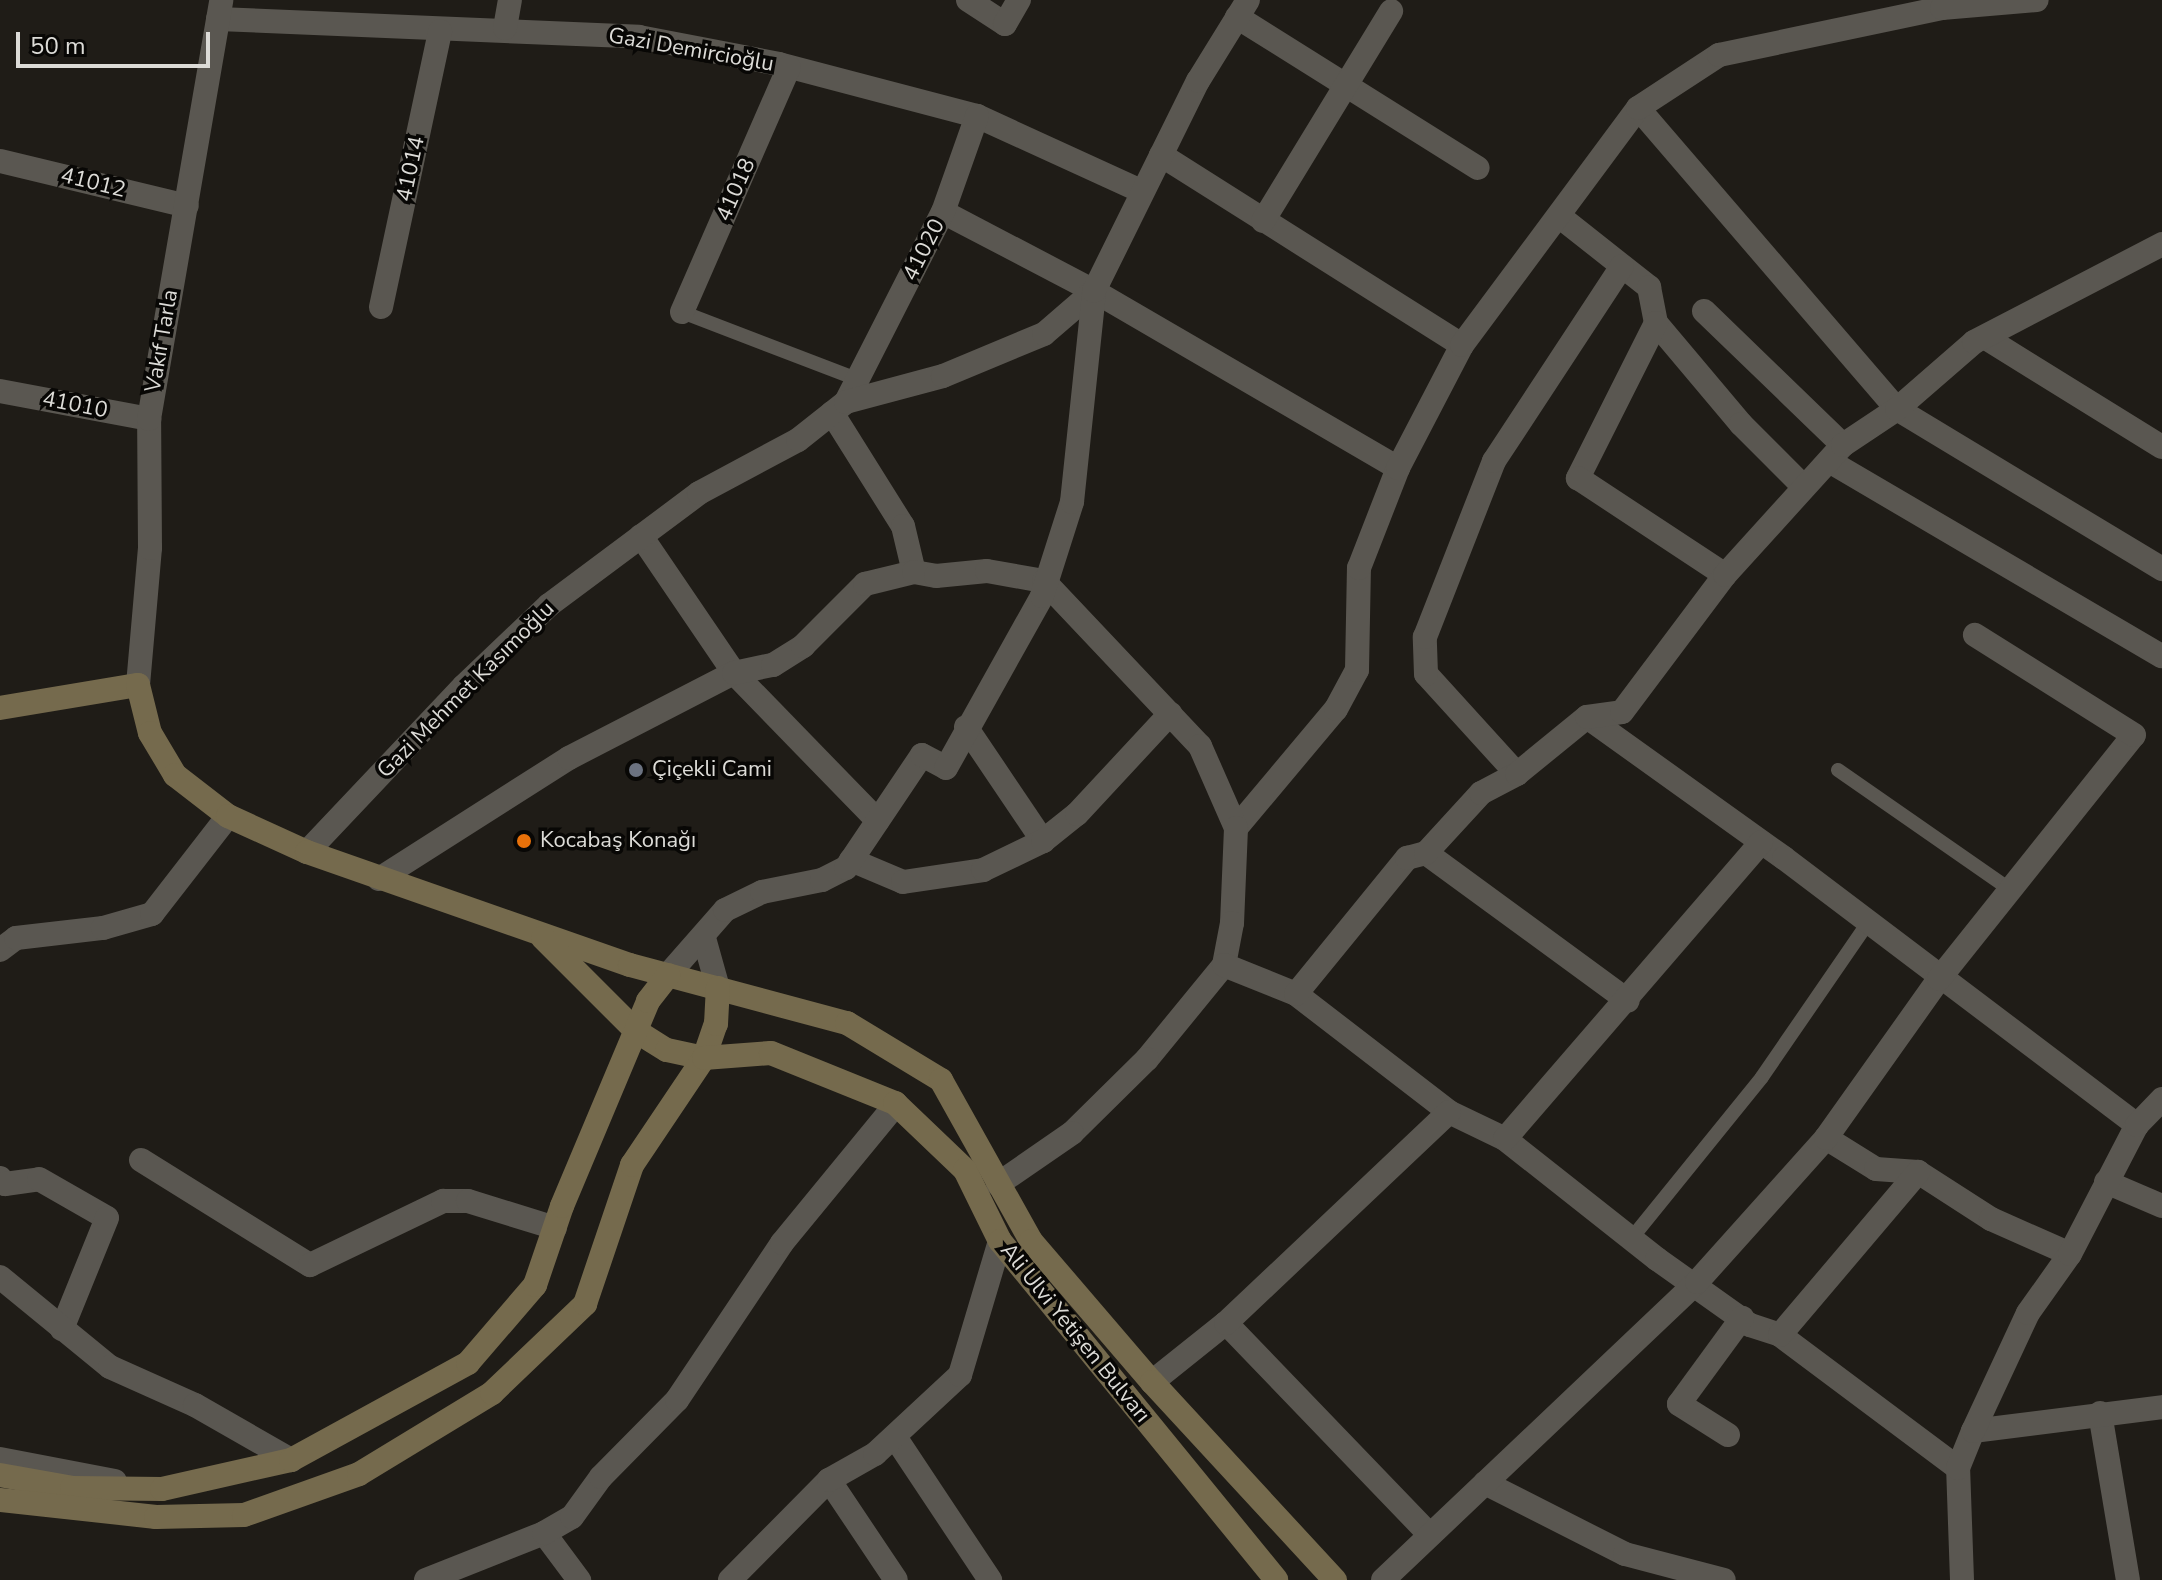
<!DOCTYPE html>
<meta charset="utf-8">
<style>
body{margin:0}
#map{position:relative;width:2162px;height:1580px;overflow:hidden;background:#1f1c17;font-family:"Nunito Sans",sans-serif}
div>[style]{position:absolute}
.lane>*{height:14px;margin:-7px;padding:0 7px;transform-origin:7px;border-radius:7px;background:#5a5751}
.street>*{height:24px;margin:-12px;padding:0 12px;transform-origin:12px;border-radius:12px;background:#5a5751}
.secondary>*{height:24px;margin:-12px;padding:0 12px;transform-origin:12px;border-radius:12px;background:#756a4d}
.dots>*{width:22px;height:22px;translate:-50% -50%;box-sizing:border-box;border:4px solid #080705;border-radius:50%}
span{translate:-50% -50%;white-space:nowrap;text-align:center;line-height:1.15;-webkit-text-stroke:7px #080705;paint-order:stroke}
.street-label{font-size:22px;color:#dcdbd7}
.poi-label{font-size:22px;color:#dcdbd7}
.left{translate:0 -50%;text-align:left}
.scale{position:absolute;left:16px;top:32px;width:194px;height:36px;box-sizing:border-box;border:4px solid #dcdbd7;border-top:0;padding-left:10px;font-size:24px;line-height:28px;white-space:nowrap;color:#dcdbd7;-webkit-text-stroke:6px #080705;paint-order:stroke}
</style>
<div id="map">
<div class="lane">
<div style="left:682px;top:312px;width:190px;rotate:21deg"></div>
<div style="left:1838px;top:770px;width:212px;rotate:34.8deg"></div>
<div style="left:1631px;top:1239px;width:208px;rotate:-51deg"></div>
<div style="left:1762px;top:1077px;width:186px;rotate:-55.5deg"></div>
</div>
<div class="street">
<div style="left:968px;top:0;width:44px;rotate:33deg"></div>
<div style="left:1005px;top:24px;width:28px;rotate:-60deg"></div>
<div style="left:1237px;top:17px;width:284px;rotate:32.1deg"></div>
<div style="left:218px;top:19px;width:421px;rotate:2.4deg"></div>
<div style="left:639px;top:37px;width:143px;rotate:10.9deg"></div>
<div style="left:779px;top:64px;width:205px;rotate:14.7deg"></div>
<div style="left:977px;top:116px;width:180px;rotate:24.6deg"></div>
<div style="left:505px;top:28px;width:28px;rotate:-80deg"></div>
<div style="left:1638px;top:108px;width:397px;rotate:49.3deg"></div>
<div style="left:1897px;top:409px;width:310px;rotate:31.1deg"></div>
<div style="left:1161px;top:155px;width:356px;rotate:32.3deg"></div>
<div style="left:0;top:161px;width:192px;rotate:13.5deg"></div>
<div style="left:943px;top:212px;width:170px;rotate:27.6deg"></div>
<div style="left:1094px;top:291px;width:352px;rotate:30.2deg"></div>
<div style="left:1559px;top:216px;width:115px;rotate:38.3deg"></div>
<div style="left:1649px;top:287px;width:37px;rotate:79deg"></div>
<div style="left:1656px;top:323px;width:132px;rotate:49.9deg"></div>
<div style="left:1741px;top:424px;width:89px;rotate:45deg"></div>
<div style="left:1263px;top:221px;width:246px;rotate:-58.6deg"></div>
<div style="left:381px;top:307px;width:282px;rotate:-77.9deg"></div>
<div style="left:1704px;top:311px;width:193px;rotate:44deg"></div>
<div style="left:682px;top:312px;width:267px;rotate:-66.4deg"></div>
<div style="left:1656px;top:323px;width:174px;rotate:116.7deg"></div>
<div style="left:1578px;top:478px;width:176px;rotate:33.4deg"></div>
<div style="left:1986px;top:338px;width:207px;rotate:31.8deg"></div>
<div style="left:0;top:391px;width:152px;rotate:10.6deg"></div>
<div style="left:846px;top:402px;width:213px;rotate:-63deg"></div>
<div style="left:943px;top:212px;width:102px;rotate:-70.5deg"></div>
<div style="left:832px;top:413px;width:133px;rotate:57.9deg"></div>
<div style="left:903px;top:526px;width:47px;rotate:76.6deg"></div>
<div style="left:1829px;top:461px;width:386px;rotate:30.4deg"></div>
<div style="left:641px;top:536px;width:166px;rotate:55.8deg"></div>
<div style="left:734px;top:673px;width:206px;rotate:45.8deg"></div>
<div style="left:138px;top:685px;width:138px;rotate:-85deg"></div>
<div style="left:150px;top:548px;width:129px;rotate:-90.4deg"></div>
<div style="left:149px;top:419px;width:425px;rotate:-80.2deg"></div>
<div style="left:1587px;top:717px;width:242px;rotate:35.6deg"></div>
<div style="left:1784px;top:858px;width:443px;rotate:37.1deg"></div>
<div style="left:966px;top:727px;width:138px;rotate:56deg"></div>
<div style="left:1517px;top:774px;width:135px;rotate:-132.3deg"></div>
<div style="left:1426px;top:674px;width:37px;rotate:-92deg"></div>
<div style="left:1425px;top:637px;width:189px;rotate:-68.6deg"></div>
<div style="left:1494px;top:461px;width:233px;rotate:-56.7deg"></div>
<div style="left:1236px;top:828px;width:155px;rotate:-50deg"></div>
<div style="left:1336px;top:709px;width:44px;rotate:-61.7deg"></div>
<div style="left:1357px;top:670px;width:102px;rotate:-88.9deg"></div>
<div style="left:1359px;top:568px;width:107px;rotate:-68.7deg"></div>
<div style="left:1398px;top:468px;width:139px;rotate:-62.5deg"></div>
<div style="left:1462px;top:345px;width:295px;rotate:-53.4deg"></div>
<div style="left:1638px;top:108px;width:97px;rotate:-33.2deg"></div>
<div style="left:1719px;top:55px;width:228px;rotate:-11.9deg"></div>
<div style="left:1942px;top:8px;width:95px;rotate:-4.8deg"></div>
<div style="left:307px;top:852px;width:228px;rotate:-46.6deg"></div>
<div style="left:464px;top:686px;width:117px;rotate:-43.6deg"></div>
<div style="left:549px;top:605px;width:187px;rotate:-36.7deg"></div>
<div style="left:699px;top:493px;width:112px;rotate:-28.2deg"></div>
<div style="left:798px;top:440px;width:61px;rotate:-38.4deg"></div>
<div style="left:846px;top:402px;width:100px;rotate:-15deg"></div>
<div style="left:943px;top:376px;width:109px;rotate:-22.6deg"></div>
<div style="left:1044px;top:334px;width:66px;rotate:-40.7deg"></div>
<div style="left:1426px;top:853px;width:250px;rotate:36.2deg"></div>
<div style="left:851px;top:860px;width:56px;rotate:22.9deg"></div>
<div style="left:903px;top:882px;width:81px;rotate:-8.5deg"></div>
<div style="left:983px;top:870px;width:67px;rotate:-25.8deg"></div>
<div style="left:1043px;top:841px;width:43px;rotate:-38.5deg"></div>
<div style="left:1077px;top:814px;width:137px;rotate:-47.1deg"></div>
<div style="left:379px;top:879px;width:225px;rotate:-32.5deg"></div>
<div style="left:569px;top:758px;width:186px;rotate:-27.3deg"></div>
<div style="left:734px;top:673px;width:40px;rotate:-12deg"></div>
<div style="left:773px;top:665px;width:36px;rotate:-32deg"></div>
<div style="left:803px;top:646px;width:88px;rotate:-45deg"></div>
<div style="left:865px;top:584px;width:50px;rotate:-13.8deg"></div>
<div style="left:914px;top:572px;width:22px;rotate:10deg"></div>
<div style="left:936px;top:576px;width:51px;rotate:-5.6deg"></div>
<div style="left:987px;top:571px;width:58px;rotate:10deg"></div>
<div style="left:1044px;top:581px;width:227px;rotate:46.6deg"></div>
<div style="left:1200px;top:746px;width:90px;rotate:66.3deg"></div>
<div style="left:1236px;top:828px;width:95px;rotate:92.4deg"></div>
<div style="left:1232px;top:923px;width:43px;rotate:100.8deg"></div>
<div style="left:1224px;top:965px;width:122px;rotate:129.3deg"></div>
<div style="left:1147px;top:1059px;width:105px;rotate:135.4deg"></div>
<div style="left:1072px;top:1133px;width:90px;rotate:145.4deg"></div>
<div style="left:704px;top:938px;width:52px;rotate:74.4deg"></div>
<div style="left:0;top:950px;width:20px;rotate:-37deg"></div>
<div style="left:16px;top:938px;width:88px;rotate:-6.6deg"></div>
<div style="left:103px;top:928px;width:51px;rotate:-15.9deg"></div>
<div style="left:152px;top:914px;width:124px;rotate:-52.2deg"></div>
<div style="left:1224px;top:965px;width:78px;rotate:21.9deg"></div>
<div style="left:1296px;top:994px;width:193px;rotate:37.6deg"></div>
<div style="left:1449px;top:1112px;width:62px;rotate:25.7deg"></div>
<div style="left:1505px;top:1139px;width:194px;rotate:38.3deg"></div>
<div style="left:1657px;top:1259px;width:114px;rotate:35.4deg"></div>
<div style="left:1750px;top:1325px;width:32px;rotate:18deg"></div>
<div style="left:1780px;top:1335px;width:222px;rotate:36.8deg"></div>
<div style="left:668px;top:975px;width:86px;rotate:-48.8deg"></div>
<div style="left:725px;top:910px;width:41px;rotate:-25.9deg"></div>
<div style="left:762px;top:892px;width:61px;rotate:-11.3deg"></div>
<div style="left:822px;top:880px;width:27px;rotate:-27deg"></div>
<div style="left:846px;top:868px;width:136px;rotate:-56.1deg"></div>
<div style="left:922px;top:755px;width:27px;rotate:28deg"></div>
<div style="left:946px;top:768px;width:197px;rotate:-60.8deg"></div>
<div style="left:1042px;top:596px;width:99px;rotate:-72.3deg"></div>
<div style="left:1072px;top:502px;width:212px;rotate:-84deg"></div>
<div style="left:1094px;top:291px;width:234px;rotate:-63.7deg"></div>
<div style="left:1198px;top:81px;width:95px;rotate:-58.3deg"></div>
<div style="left:1296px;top:994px;width:176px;rotate:-50.8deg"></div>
<div style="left:1407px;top:858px;width:20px;rotate:-15deg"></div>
<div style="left:1426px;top:853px;width:81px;rotate:-47.5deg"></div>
<div style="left:1481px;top:793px;width:41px;rotate:-27.8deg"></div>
<div style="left:1517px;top:774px;width:90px;rotate:-39.2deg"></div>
<div style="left:1587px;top:717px;width:35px;rotate:-8deg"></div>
<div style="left:1622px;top:712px;width:171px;rotate:-53.1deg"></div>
<div style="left:1725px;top:575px;width:176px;rotate:-47.8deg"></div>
<div style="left:1843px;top:445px;width:65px;rotate:-33.7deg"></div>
<div style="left:1897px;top:409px;width:102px;rotate:-41deg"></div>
<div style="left:1974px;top:342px;width:212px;rotate:-27.5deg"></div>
<div style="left:1826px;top:1138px;width:59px;rotate:31.8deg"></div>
<div style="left:1876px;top:1169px;width:42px;rotate:4.1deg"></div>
<div style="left:1918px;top:1172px;width:87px;rotate:32.8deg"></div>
<div style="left:1991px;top:1219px;width:86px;rotate:23.9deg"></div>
<div style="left:1505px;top:1139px;width:392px;rotate:-49.2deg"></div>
<div style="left:141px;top:1160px;width:199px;rotate:31.9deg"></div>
<div style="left:310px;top:1265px;width:148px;rotate:-25.7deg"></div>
<div style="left:443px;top:1201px;width:25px"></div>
<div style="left:468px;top:1201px;width:91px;rotate:17.2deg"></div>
<div style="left:0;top:1178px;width:8px;rotate:50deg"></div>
<div style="left:5px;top:1184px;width:34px;rotate:-8deg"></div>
<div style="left:39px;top:1179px;width:78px;rotate:29.8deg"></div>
<div style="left:107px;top:1218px;width:120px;rotate:112.1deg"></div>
<div style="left:2106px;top:1182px;width:61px;rotate:23.2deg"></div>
<div style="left:0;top:1277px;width:142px;rotate:39.3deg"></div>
<div style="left:110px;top:1367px;width:93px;rotate:24.1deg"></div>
<div style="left:195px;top:1405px;width:111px;rotate:29.8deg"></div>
<div style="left:1226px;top:1323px;width:294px;rotate:46.1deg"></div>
<div style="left:1780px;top:1335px;width:214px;rotate:-49.7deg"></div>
<div style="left:1152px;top:1382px;width:95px;rotate:-38.6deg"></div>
<div style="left:1226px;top:1323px;width:307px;rotate:-43.4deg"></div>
<div style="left:2100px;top:1413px;width:169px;rotate:80.5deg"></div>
<div style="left:1973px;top:1431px;width:191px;rotate:-7.2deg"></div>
<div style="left:1728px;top:1435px;width:58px;rotate:-147.7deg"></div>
<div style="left:1679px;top:1404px;width:107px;rotate:-53.8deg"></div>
<div style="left:895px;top:1437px;width:172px;rotate:56.4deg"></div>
<div style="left:0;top:1459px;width:117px;rotate:10.8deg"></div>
<div style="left:829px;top:1480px;width:120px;rotate:56.2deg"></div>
<div style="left:1485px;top:1483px;width:157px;rotate:26.9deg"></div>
<div style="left:1625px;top:1554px;width:102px;rotate:14.7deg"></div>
<div style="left:544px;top:1533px;width:59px;rotate:53.3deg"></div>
<div style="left:426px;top:1580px;width:127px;rotate:-21.7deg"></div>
<div style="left:544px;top:1533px;width:32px;rotate:-30deg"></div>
<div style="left:572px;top:1517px;width:49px;rotate:-54.1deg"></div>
<div style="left:601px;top:1477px;width:108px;rotate:-45.4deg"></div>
<div style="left:677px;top:1400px;width:189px;rotate:-56.2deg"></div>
<div style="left:782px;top:1243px;width:180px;rotate:-50.6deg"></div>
<div style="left:730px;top:1580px;width:141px;rotate:-45.3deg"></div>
<div style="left:829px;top:1480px;width:53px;rotate:-29.5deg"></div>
<div style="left:875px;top:1454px;width:116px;rotate:-42.9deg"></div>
<div style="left:960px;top:1375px;width:140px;rotate:-73.4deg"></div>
<div style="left:1383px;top:1580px;width:433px;rotate:-43.5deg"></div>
<div style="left:1697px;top:1282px;width:193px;rotate:-48.1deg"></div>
<div style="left:1826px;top:1138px;width:195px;rotate:-54.6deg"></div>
<div style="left:1939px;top:979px;width:312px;rotate:-51.4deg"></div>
<div style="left:2134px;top:735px;width:188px;rotate:-147.8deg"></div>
<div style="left:1962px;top:1580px;width:112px;rotate:-92deg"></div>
<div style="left:1958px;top:1468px;width:40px;rotate:-68deg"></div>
<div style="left:1973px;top:1431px;width:130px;rotate:-65deg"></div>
<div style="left:2028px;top:1313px;width:72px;rotate:-54.6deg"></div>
<div style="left:2070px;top:1254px;width:145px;rotate:-62.6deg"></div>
<div style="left:2137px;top:1125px;width:36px;rotate:-46deg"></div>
</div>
<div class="secondary">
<div style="left:0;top:708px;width:140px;rotate:-9.5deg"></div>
<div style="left:138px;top:685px;width:49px;rotate:76deg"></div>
<div style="left:150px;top:733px;width:49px;rotate:59.2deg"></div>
<div style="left:175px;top:775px;width:67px;rotate:37.7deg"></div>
<div style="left:228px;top:816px;width:87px;rotate:24.5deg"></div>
<div style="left:307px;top:852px;width:342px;rotate:19.3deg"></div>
<div style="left:630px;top:965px;width:225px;rotate:15deg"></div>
<div style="left:847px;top:1023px;width:110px;rotate:31.2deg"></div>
<div style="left:941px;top:1080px;width:184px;rotate:60.8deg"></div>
<div style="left:1031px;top:1241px;width:186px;rotate:49.4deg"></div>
<div style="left:1152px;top:1382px;width:270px;rotate:47.3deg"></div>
<div style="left:543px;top:938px;width:132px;rotate:45deg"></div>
<div style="left:636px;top:1031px;width:36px;rotate:32deg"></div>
<div style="left:667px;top:1050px;width:38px;rotate:12deg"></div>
<div style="left:704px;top:1058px;width:36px;rotate:-71deg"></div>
<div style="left:716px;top:1024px;width:36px;rotate:-87deg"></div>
<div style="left:0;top:1475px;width:73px;rotate:10.2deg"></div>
<div style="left:72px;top:1488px;width:90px;rotate:0.6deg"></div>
<div style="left:162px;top:1489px;width:132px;rotate:-12.7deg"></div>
<div style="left:291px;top:1460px;width:202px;rotate:-28.7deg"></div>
<div style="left:468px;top:1363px;width:103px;rotate:-49.3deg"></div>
<div style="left:535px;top:1285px;width:83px;rotate:-71.1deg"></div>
<div style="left:562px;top:1206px;width:222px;rotate:-67.2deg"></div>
<div style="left:648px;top:1001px;width:33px;rotate:-52deg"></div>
<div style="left:0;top:1500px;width:157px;rotate:6.2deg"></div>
<div style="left:156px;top:1517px;width:88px;rotate:-1.3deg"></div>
<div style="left:244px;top:1515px;width:122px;rotate:-19.6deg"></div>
<div style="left:359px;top:1474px;width:156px;rotate:-31.3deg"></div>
<div style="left:492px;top:1393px;width:129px;rotate:-43.7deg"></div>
<div style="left:585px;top:1304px;width:147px;rotate:-71.3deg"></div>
<div style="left:632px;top:1165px;width:129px;rotate:-56.1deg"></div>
<div style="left:704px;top:1058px;width:67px;rotate:-4.3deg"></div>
<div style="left:771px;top:1053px;width:134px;rotate:22deg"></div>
<div style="left:895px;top:1103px;width:97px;rotate:43.7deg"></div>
<div style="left:965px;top:1170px;width:79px;rotate:63.8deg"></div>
<div style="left:1000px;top:1241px;width:437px;rotate:50.8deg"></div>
</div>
<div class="dots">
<div style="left:636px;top:770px;background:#6b7280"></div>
<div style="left:524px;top:841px;background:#e8710a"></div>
</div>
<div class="street-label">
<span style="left:691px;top:50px;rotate:10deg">Gazi Demircioğlu</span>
<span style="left:411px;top:169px;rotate:-78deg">41014</span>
<span style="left:93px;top:183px;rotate:14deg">41012</span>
<span style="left:736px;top:190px;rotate:-66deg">41018</span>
<span style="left:924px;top:250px;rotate:-63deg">41020</span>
<span style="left:162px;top:341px;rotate:-80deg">Vakıf Tarla</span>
<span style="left:75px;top:405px;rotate:11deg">41010</span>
<span style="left:466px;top:690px;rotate:-45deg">Gazi Mehmet Kasımoğlu</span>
<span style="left:1075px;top:1333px;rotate:51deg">Ali Ulvi Yetişen Bulvarı</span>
</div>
<div class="poi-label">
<span class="left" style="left:652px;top:770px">Çiçekli Cami</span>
<span class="left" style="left:540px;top:841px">Kocabaş Konağı</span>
</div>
<div class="scale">50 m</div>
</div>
